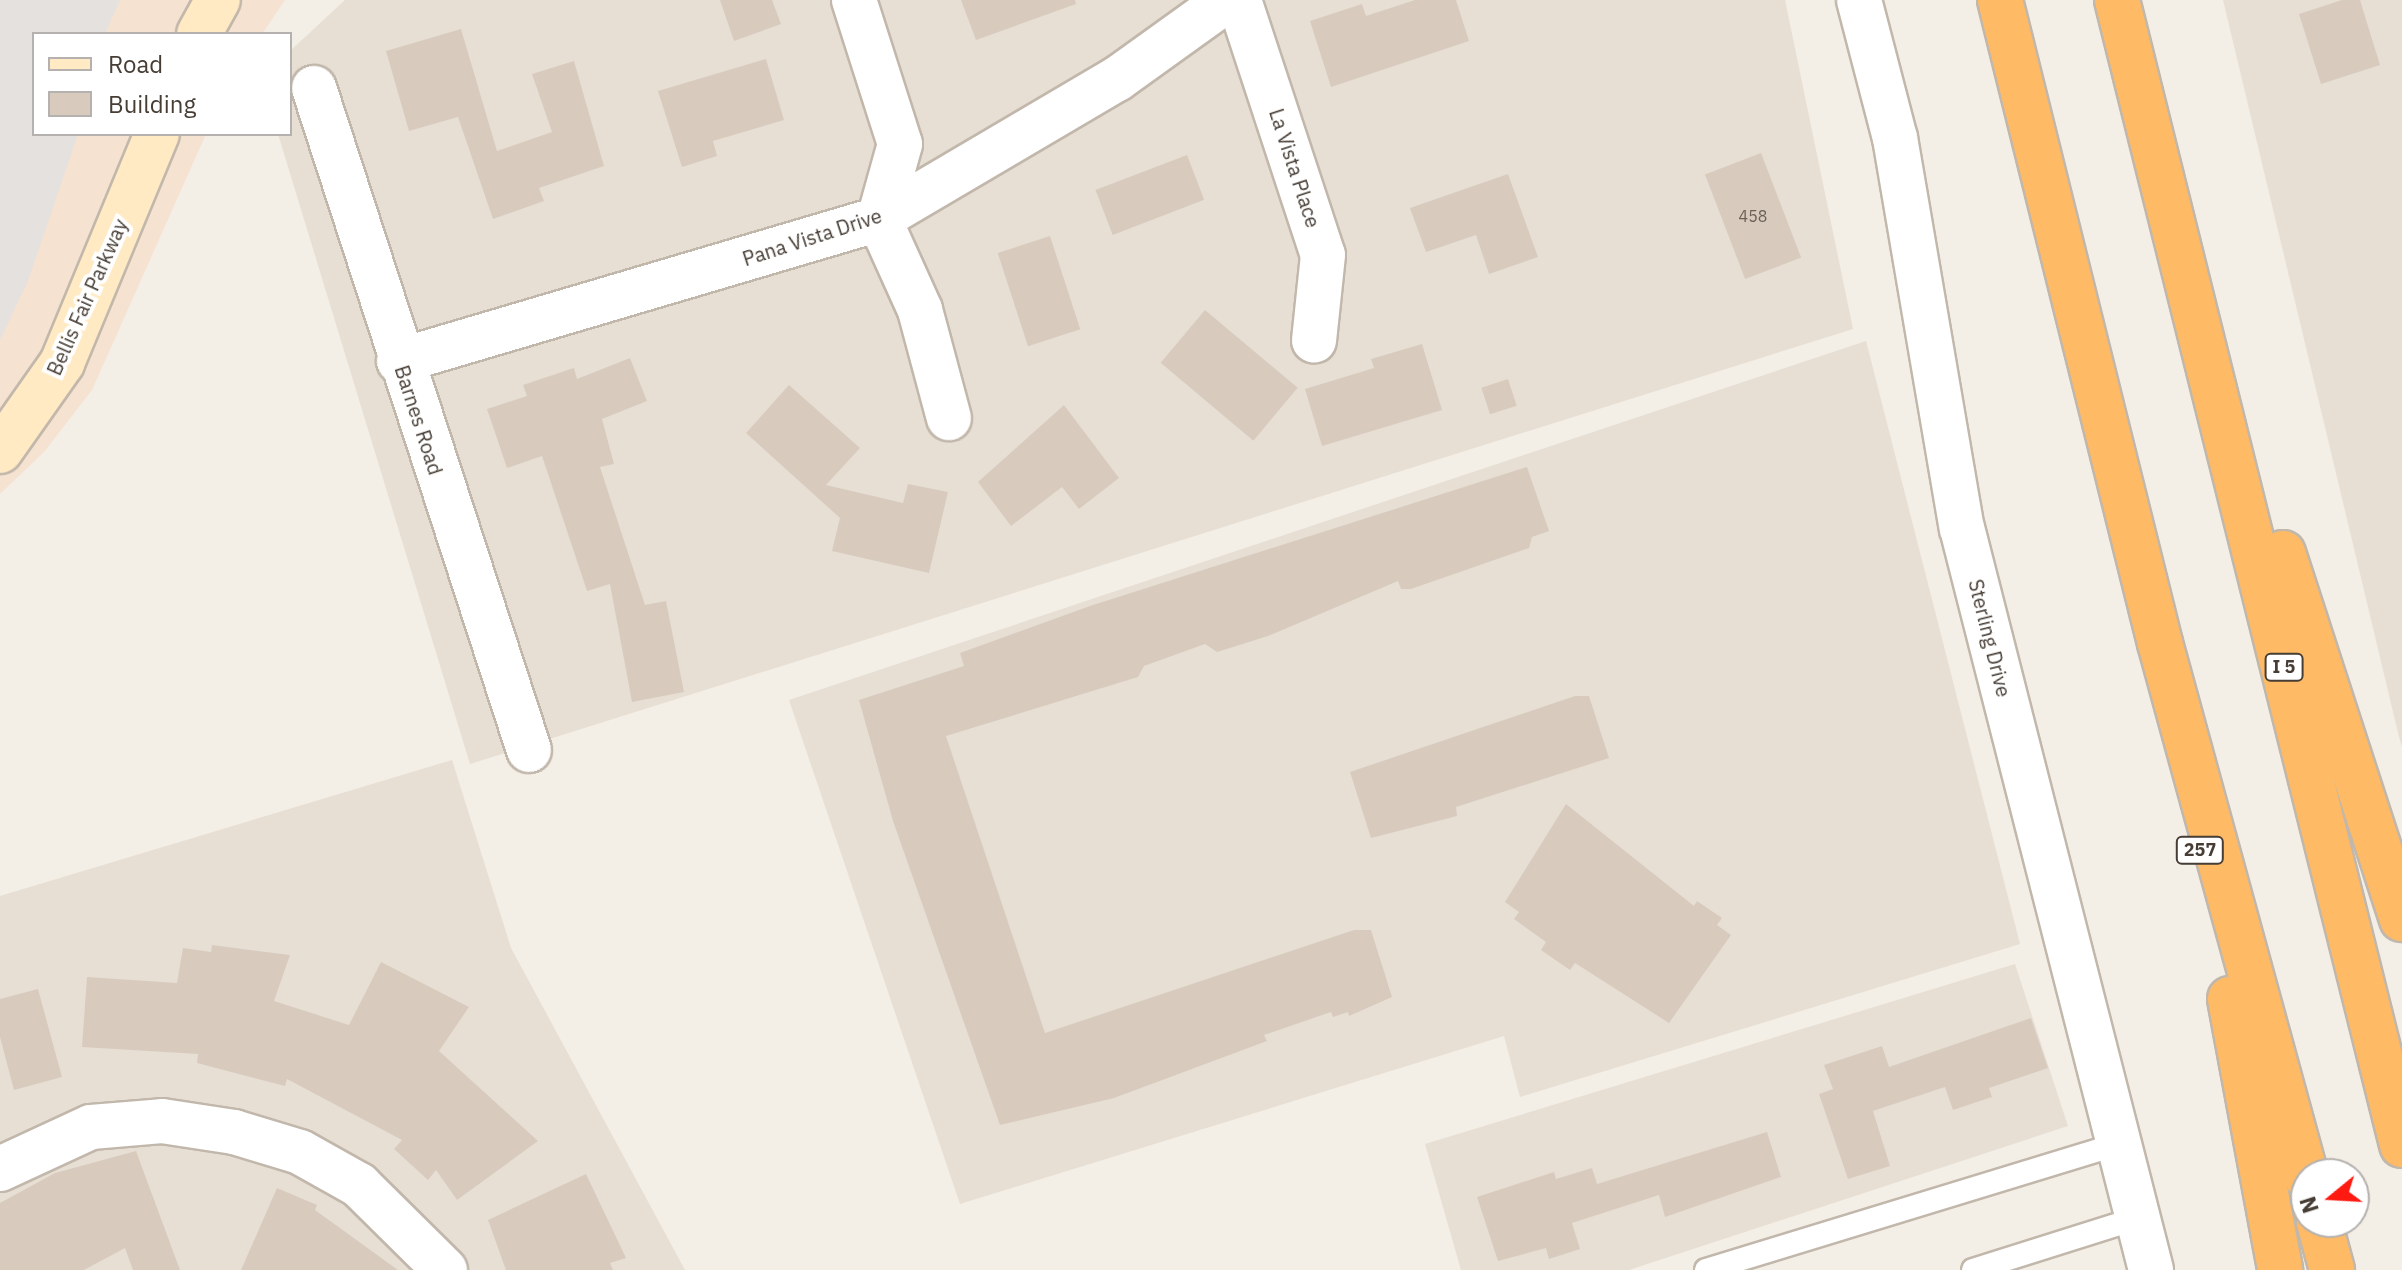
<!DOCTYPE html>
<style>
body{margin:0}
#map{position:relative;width:2402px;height:1270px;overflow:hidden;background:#f3eee6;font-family:"IBM Plex Sans",sans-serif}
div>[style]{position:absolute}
.residential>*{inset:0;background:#e7dfd4}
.commercial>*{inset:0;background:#f6e2d0}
.parking>*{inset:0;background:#e4e1de}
.building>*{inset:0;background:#d8cbbe;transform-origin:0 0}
.roads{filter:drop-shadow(2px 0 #c2b7ab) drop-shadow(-2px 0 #c2b7ab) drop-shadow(0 2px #c2b7ab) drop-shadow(0 -2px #c2b7ab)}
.lane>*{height:22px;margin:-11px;padding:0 11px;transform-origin:11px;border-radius:11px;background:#fff}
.street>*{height:44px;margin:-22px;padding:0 22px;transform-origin:22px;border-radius:22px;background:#fff}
.secondary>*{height:44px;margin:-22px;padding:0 22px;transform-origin:22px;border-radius:22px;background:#ffeac4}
.highway>*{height:44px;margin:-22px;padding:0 22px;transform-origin:22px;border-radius:22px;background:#ffba65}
span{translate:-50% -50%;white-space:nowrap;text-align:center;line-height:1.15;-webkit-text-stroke:8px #fff;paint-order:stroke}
.number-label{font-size:16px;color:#6a6057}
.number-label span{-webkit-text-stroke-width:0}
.shield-label span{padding:2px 6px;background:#fff;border:2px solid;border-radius:6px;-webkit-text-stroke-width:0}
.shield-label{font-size:18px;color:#463d35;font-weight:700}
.street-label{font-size:20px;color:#463d35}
.legend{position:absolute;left:32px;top:32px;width:260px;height:104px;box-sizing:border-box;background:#fff;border:2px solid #b5b1ae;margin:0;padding:10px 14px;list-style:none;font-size:24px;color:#463d35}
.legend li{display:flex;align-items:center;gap:16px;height:40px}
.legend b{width:40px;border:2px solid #b5b1ae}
.north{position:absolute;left:2290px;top:1158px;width:80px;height:80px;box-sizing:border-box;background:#fff;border:2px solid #b5b1ae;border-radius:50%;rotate:252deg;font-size:22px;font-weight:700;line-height:32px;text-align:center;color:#463d35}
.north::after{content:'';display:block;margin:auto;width:28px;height:36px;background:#ff1a11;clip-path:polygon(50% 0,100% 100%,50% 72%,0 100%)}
</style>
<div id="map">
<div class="residential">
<div style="clip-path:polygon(345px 0,1785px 0,1853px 329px,470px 764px,278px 134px,290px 134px,290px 51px)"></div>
<div style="clip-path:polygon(2223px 0,2402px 0,2402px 747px,2399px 737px)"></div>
<div style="clip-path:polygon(1866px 341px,2020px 944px,1520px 1097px,1504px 1036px,960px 1204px,789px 700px)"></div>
<div style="clip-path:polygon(452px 760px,511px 948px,685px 1270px,0 1270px,0 896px)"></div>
<div style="clip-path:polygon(2015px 964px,2068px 1126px,1629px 1270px,1461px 1270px,1425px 1144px)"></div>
</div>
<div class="commercial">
<div style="clip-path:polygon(0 0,285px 0,262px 34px,34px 34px,34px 134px,206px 134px,92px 390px,44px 452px,0 494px)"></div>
</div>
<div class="parking">
<div style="clip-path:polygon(0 0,120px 0,105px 34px,34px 34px,34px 134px,78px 134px,28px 281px,0 340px)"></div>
</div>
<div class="building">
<div style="clip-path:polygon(720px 0,772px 0,781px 24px,734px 41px)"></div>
<div style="clip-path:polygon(961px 0,1075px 0,1076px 4px,976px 40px)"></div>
<div style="clip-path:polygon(1415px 0,1456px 0,1469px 41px,1331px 87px,1310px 21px,1362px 4px,1366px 16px)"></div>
<div style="clip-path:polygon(2342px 0,2360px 0,2380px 65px,2321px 84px,2299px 14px)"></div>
<div style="clip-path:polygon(461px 29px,497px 151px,552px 132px,532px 74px,574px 61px,604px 166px,539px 188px,544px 201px,493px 219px,458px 117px,409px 131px,386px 51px)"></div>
<div style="clip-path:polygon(766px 59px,784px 120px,713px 141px,717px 156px,682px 167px,658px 91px)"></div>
<div style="left:1761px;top:153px;width:112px;height:60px;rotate:69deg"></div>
<div style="left:1187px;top:155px;width:48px;height:98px;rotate:69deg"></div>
<div style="clip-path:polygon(1508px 174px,1538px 257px,1489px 274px,1476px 235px,1426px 252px,1410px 208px)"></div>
<div style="left:1050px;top:236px;width:98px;height:55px;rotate:72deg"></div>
<div style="left:1205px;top:310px;width:121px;height:69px;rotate:40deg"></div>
<div style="clip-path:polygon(1422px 344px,1442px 410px,1322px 446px,1305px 389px,1374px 368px,1371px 359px)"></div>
<div style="clip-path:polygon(630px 358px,647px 401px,602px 419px,614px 464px,600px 467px,645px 605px,666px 601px,684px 692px,632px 702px,610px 584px,587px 591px,542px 456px,507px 468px,487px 409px,527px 396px,523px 385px,574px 368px,577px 379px)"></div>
<div style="left:1508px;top:379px;width:28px;height:28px;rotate:72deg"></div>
<div style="clip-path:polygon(789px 385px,860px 448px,826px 485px,903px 503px,908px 484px,948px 492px,929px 573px,832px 551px,840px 518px,746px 433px)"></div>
<div style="clip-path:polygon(1064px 405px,1119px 478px,1079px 509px,1062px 487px,1011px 526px,978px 482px)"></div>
<div style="clip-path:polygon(1527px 467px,1549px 531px,1532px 537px,1529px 548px,1411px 589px,1401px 589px,1398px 581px,1268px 636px,1217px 652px,1205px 644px,1144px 666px,1138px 677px,946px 736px,1045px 1033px,1354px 930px,1371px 930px,1392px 997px,1349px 1016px,1348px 1012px,1333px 1017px,1331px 1012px,1264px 1035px,1267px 1041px,1114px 1098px,1000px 1125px,893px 821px,859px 700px,964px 666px,960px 653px,1090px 606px)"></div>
<div style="clip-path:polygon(1575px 696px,1589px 696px,1609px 758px,1456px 807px,1457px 816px,1371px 838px,1350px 772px)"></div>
<div style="clip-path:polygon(1566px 804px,1694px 906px,1697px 901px,1722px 918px,1717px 925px,1731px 935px,1669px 1023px,1575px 963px,1570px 970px,1541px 950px,1546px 942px,1514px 919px,1519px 912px,1505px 902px)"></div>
<div style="clip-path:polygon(212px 945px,290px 955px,274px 1001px,349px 1025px,381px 962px,469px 1007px,439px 1051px,538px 1141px,457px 1200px,436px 1170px,428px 1180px,394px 1149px,402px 1140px,287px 1079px,285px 1086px,197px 1063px,198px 1054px,82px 1047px,87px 977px,177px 983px,183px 948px,211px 952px)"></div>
<div style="clip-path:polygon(38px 989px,62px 1077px,14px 1090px,0 1037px,0 999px)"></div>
<div style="clip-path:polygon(2031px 1018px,2048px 1068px,1989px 1088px,1992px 1097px,1953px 1110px,1945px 1087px,1873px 1111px,1890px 1166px,1848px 1179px,1819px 1094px,1833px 1089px,1824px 1065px,1882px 1046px,1889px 1067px)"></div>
<div style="clip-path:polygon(1767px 1132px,1781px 1177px,1665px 1217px,1659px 1195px,1572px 1223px,1580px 1249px,1549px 1259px,1546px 1248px,1498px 1261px,1477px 1197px,1554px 1172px,1556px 1179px,1592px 1168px,1597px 1184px)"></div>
<div style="clip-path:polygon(136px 1151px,180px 1270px,133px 1270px,125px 1248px,84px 1270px,0 1270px,0 1203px,55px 1173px)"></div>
<div style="clip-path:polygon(586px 1174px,626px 1258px,610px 1263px,613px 1270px,506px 1270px,488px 1220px)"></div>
<div style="clip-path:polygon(277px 1188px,317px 1205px,315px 1210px,398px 1270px,241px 1270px)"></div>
</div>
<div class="roads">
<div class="lane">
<div style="left:1706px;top:1270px;width:432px;rotate:-17deg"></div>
<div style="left:1973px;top:1270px;width:173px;rotate:-17.5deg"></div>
</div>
<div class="street">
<div style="left:854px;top:0;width:151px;rotate:72.3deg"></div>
<div style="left:900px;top:144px;width:78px;rotate:105.6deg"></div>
<div style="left:879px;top:219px;width:100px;rotate:65.7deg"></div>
<div style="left:920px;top:310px;width:112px;rotate:75deg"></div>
<div style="left:1239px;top:0;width:268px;rotate:71.8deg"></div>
<div style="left:1323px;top:255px;width:86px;rotate:96deg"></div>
<div style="left:1859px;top:0;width:143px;rotate:75.4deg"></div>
<div style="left:1895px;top:138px;width:396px;rotate:80.3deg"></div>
<div style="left:1962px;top:528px;width:766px;rotate:75.71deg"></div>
<div style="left:314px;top:88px;width:696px;rotate:72.01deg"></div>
<div style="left:399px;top:361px;width:501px;rotate:-16.48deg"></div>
<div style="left:879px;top:219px;width:276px;rotate:-30.5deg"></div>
<div style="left:1117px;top:79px;width:135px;rotate:-35.7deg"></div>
<div style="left:0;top:1169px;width:100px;rotate:-24.8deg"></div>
<div style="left:91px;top:1127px;width:71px;rotate:-4.8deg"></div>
<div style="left:162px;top:1121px;width:73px;rotate:8.7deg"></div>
<div style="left:234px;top:1132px;width:69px;rotate:16.9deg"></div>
<div style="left:300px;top:1152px;width:68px;rotate:29.2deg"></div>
<div style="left:359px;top:1185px;width:121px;rotate:44.7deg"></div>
</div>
<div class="secondary">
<div style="left:199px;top:34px;width:39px;rotate:-61deg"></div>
<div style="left:0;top:451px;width:108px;rotate:-54.8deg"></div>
<div style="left:62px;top:363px;width:248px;rotate:-67.5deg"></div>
</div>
<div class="highway">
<div style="left:2000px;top:0;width:663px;rotate:76.03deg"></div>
<div style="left:2160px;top:643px;width:553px;rotate:74.68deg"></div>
<div style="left:2117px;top:0;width:1180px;rotate:76.02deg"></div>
<div style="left:2283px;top:553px;width:385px;rotate:72deg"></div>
<div style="left:2230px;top:999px;width:276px;rotate:79.5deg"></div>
<div style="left:2319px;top:1222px;width:50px;rotate:74.8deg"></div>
</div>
</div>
<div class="number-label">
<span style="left:1753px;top:216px">458</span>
</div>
<div class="shield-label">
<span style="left:2284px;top:667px">I 5</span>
<span style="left:2200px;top:850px">257</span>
</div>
<div class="street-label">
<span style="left:1295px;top:168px;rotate:72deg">La Vista Place</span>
<span style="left:812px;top:237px;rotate:-18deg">Pana Vista Drive</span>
<span style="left:87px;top:297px;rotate:-66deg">Bellis Fair Parkway</span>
<span style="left:419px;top:420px;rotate:72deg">Barnes Road</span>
<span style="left:1990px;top:638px;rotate:76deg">Sterling Drive</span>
</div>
<ul class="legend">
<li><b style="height:10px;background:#ffeac4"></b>Road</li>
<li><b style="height:22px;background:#d8cbbe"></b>Building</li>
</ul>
<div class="north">N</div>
</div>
